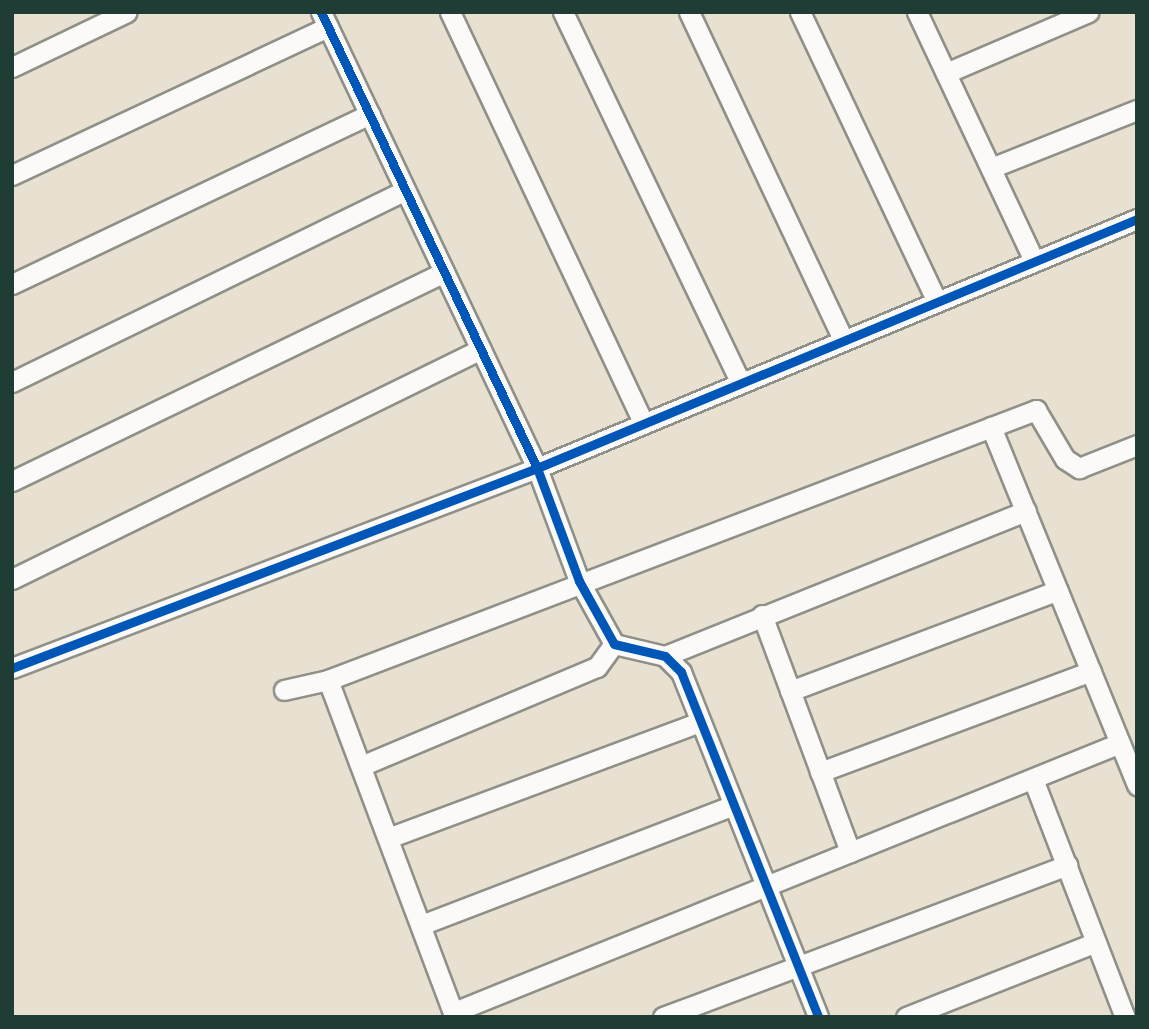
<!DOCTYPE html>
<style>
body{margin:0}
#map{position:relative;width:1149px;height:1029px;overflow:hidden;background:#e8e0d1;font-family:Kalam,sans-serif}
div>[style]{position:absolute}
.roads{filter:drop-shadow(2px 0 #8f9087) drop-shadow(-2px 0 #8f9087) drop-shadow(0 2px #8f9087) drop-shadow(0 -2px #8f9087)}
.minor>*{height:19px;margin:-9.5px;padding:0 9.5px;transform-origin:9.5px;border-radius:9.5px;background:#fcfaf8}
.cycleway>*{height:9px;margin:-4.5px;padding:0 4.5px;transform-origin:4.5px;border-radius:4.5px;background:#0057b8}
span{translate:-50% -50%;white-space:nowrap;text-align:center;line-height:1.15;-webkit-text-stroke:7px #fff;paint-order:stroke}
.frame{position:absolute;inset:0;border:14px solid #1f3d34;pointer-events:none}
</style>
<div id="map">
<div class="roads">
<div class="minor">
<div style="left:321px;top:12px;width:505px;rotate:64.65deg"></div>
<div style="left:537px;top:468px;width:121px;rotate:69.6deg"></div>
<div style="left:579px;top:581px;width:72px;rotate:60.9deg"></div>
<div style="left:614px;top:644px;width:52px;rotate:13.2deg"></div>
<div style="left:665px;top:656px;width:23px;rotate:45deg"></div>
<div style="left:681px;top:672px;width:371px;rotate:68.3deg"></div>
<div style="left:450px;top:12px;width:454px;rotate:64.8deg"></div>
<div style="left:563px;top:12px;width:410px;rotate:64.4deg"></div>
<div style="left:689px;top:12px;width:361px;rotate:64.8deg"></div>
<div style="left:800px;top:12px;width:318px;rotate:64.7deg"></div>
<div style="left:917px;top:12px;width:273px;rotate:64.8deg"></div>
<div style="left:12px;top:67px;width:127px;rotate:-25.6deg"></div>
<div style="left:946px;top:73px;width:155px;rotate:-23.2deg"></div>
<div style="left:991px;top:168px;width:157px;rotate:-21.7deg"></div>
<div style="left:12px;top:175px;width:349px;rotate:-25.1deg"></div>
<div style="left:12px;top:284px;width:396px;rotate:-25.4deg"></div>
<div style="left:12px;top:382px;width:437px;rotate:-26deg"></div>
<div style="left:991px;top:427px;width:387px;rotate:67.8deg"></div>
<div style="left:12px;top:481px;width:480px;rotate:-25.8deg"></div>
<div style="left:12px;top:579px;width:522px;rotate:-26.12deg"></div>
<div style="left:762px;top:615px;width:253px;rotate:69.6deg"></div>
<div style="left:665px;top:656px;width:389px;rotate:-21.9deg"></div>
<div style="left:12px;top:668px;width:562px;rotate:-20.85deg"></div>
<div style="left:537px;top:468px;width:650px;rotate:-22.54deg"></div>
<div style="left:328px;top:680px;width:758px;rotate:-20.87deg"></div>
<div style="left:1036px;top:410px;width:57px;rotate:59.4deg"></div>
<div style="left:1065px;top:459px;width:17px;rotate:33deg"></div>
<div style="left:1079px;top:468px;width:62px;rotate:-21.6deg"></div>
<div style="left:284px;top:690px;width:45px;rotate:-12.8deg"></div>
<div style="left:328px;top:680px;width:360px;rotate:69.4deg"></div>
<div style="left:790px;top:691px;width:286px;rotate:-20.6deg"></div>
<div style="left:361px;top:766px;width:256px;rotate:-22.8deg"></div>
<div style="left:597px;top:667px;width:29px;rotate:-54deg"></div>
<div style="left:820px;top:772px;width:289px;rotate:-20.4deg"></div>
<div style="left:1033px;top:779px;width:255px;rotate:68.9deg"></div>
<div style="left:388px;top:838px;width:333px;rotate:-20.4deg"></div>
<div style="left:421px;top:925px;width:334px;rotate:-21deg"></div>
<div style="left:454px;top:1012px;width:718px;rotate:-21.99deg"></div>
<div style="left:663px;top:1017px;width:432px;rotate:-20.6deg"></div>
<div style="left:906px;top:1017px;width:204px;rotate:-21.5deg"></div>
</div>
</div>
<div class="cycleway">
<div style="left:321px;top:12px;width:505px;rotate:64.65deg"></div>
<div style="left:537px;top:468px;width:121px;rotate:69.6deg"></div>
<div style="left:579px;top:581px;width:72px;rotate:60.9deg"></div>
<div style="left:614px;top:644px;width:52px;rotate:13.2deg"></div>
<div style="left:665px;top:656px;width:23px;rotate:45deg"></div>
<div style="left:681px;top:672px;width:371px;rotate:68.3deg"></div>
<div style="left:12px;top:668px;width:562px;rotate:-20.85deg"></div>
<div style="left:537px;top:468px;width:650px;rotate:-22.54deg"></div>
</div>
<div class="frame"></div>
</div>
